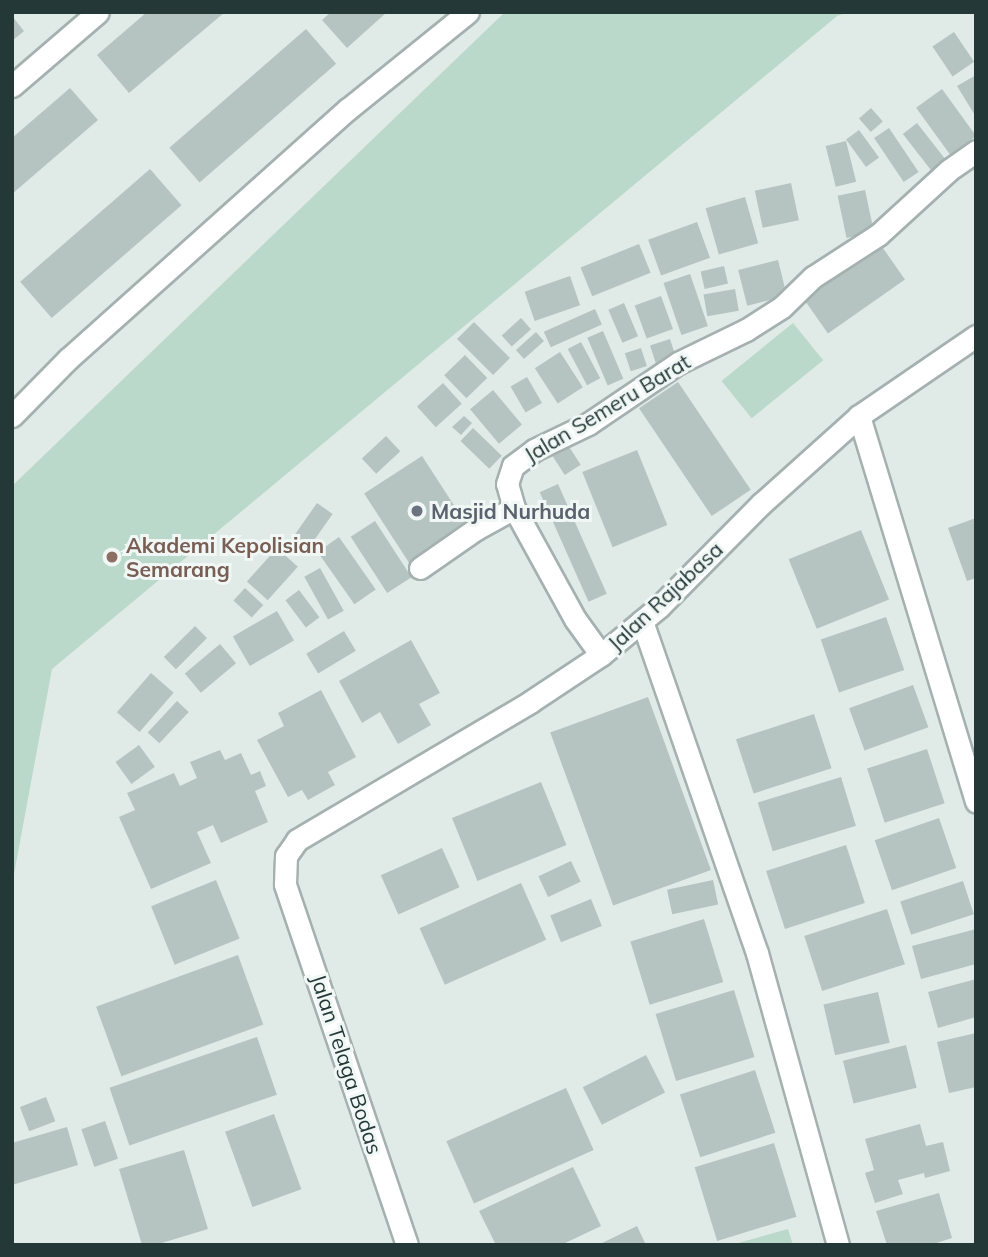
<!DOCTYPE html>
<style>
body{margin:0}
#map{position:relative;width:988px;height:1257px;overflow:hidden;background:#e0eae7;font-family:Mulish,sans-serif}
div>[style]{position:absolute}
.green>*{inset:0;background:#bbd9ca;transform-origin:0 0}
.building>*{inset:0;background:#b6c4c1;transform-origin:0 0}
.roads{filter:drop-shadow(2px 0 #a4b1af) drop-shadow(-2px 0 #a4b1af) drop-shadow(0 2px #a4b1af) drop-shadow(0 -2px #a4b1af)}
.street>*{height:21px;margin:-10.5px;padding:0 10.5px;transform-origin:10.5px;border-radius:10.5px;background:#fff}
.secondary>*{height:21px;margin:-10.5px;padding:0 10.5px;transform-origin:10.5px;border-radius:10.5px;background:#fff}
.dots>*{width:19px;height:19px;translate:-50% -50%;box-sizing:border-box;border:4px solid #f0f7f5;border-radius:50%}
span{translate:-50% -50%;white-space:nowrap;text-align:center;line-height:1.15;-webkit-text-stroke:6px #f0f7f5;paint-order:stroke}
.street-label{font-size:21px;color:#233837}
.worship-label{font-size:21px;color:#5b616d;font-weight:700}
.left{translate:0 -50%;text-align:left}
.education-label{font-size:21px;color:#785e54;font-weight:700}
.frame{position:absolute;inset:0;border:14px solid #233837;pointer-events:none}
</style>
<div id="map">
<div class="green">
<div style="clip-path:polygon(505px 12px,848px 12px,837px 16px,52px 669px,12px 885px,12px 486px)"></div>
<div style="left:793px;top:323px;width:48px;height:92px;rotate:51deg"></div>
<div style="clip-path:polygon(788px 1229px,793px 1245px,731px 1245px)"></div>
</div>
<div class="building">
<div style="clip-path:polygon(147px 12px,225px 12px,129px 93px,97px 55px)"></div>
<div style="clip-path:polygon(331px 12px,387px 12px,347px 48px,322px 20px)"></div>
<div style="clip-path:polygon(12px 16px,24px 31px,12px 41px)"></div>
<div style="left:306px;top:29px;width:46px;height:181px;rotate:49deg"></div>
<div style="left:954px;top:32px;width:36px;height:26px;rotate:56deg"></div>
<div style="clip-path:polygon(976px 75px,976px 117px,957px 86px)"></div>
<div style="clip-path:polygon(70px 88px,98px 120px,12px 194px,12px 138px)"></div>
<div style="left:942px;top:89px;width:58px;height:32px;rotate:54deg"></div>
<div style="left:871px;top:108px;width:18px;height:16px;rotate:49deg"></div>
<div style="left:917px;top:123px;width:46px;height:18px;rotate:52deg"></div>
<div style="left:889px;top:128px;width:53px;height:18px;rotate:56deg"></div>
<div style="left:859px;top:130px;width:34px;height:16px;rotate:54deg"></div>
<div style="left:846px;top:141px;width:42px;height:21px;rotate:76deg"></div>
<div style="left:150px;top:169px;width:48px;height:172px;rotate:49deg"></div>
<div style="left:791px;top:183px;width:38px;height:37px;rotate:78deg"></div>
<div style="left:865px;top:190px;width:43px;height:28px;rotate:78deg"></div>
<div style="left:745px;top:197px;width:48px;height:41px;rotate:74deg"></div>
<div style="left:697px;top:222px;width:38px;height:52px;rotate:70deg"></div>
<div style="left:878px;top:241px;width:47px;height:94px;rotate:55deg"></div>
<div style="left:639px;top:244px;width:31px;height:63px;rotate:68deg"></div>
<div style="left:778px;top:260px;width:37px;height:41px;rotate:76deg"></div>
<div style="left:724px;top:266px;width:18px;height:24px;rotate:77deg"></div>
<div style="left:690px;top:274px;width:55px;height:28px;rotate:71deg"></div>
<div style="left:570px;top:276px;width:31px;height:48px;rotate:71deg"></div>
<div style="left:735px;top:289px;width:22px;height:32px;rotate:80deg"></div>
<div style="left:661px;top:296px;width:35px;height:28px;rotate:70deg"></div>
<div style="left:624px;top:303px;width:36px;height:17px;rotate:67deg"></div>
<div style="left:595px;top:309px;width:17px;height:56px;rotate:66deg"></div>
<div style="left:521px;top:318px;width:15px;height:26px;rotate:48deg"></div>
<div style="left:474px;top:322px;width:51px;height:24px;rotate:45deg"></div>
<div style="left:603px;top:331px;width:52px;height:17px;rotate:67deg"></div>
<div style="left:536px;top:332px;width:12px;height:27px;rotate:48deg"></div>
<div style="left:670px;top:339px;width:23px;height:21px;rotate:72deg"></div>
<div style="left:581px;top:342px;width:41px;height:15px;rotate:62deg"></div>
<div style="left:641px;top:348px;width:19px;height:17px;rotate:72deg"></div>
<div style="left:560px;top:352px;width:42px;height:30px;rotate:57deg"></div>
<div style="left:465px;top:355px;width:32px;height:29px;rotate:46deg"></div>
<div style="left:527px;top:377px;width:30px;height:19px;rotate:60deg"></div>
<div style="left:678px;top:382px;width:130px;height:47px;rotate:56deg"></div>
<div style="left:443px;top:383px;width:28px;height:35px;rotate:48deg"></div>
<div style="left:493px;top:390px;width:45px;height:30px;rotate:50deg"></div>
<div style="clip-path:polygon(464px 416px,472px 423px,461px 435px,452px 427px)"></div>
<div style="left:473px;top:428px;width:40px;height:18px;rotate:44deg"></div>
<div style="left:386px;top:436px;width:21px;height:33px;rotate:47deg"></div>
<div style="left:566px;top:442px;width:27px;height:19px;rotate:57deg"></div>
<div style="left:637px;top:450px;width:81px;height:59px;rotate:68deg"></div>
<div style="left:422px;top:456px;width:87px;height:69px;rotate:57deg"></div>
<div style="left:558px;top:484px;width:120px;height:20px;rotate:66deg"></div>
<div style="left:317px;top:503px;width:19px;height:44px;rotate:35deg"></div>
<div style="clip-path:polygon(976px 518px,976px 578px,967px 581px,948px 528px)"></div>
<div style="left:375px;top:521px;width:67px;height:29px;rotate:57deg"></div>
<div style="left:861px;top:530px;width:75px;height:78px;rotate:68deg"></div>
<div style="left:339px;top:537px;width:64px;height:26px;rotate:55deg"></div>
<div style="left:277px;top:548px;width:28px;height:45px;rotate:42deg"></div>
<div style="left:320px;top:568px;width:49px;height:18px;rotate:61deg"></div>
<div style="left:245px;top:588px;width:25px;height:17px;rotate:43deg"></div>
<div style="left:299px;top:590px;width:34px;height:17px;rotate:53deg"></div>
<div style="left:277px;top:611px;width:34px;height:51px;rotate:60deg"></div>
<div style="left:886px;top:617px;width:56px;height:69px;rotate:71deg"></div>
<div style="left:195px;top:626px;width:17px;height:44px;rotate:45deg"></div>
<div style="left:344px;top:631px;width:23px;height:44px;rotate:59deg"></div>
<div style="clip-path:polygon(411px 640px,440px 693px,419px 704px,431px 725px,398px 744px,380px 712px,362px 723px,339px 681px)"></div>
<div style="left:220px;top:644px;width:25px;height:46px;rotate:50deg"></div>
<div style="left:151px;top:673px;width:30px;height:52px;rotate:41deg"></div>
<div style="left:913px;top:685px;width:45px;height:68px;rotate:70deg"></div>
<div style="clip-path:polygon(321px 690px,356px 757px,328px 772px,335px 785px,308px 800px,302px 790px,288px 797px,257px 740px,284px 726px,278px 713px)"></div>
<div style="left:648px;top:697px;width:184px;height:104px;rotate:70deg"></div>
<div style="left:177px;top:701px;width:16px;height:43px;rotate:43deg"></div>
<div style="left:814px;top:714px;width:57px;height:82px;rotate:72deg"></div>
<div style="left:139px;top:745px;width:27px;height:29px;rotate:54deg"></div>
<div style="left:927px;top:749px;width:57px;height:63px;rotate:72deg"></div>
<div style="clip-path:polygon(220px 750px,225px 760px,241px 753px,251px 775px,260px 771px,266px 786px,255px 791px,268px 822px,221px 843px,213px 825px,197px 832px,211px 863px,151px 889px,119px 817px,135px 810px,127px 793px,174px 773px,180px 786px,197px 778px,190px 762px)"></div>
<div style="left:841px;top:777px;width:51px;height:87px;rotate:73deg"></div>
<div style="left:541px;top:782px;width:68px;height:96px;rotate:68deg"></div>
<div style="left:939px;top:818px;width:53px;height:68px;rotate:71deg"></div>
<div style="left:846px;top:845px;width:61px;height:84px;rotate:72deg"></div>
<div style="left:442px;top:848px;width:43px;height:67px;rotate:66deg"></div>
<div style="left:571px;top:861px;width:23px;height:36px;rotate:65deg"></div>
<div style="left:216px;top:880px;width:63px;height:70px;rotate:68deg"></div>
<div style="left:713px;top:880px;width:25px;height:47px;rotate:78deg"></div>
<div style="left:963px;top:881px;width:35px;height:66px;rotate:72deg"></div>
<div style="left:521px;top:883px;width:62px;height:111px;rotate:66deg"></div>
<div style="left:591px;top:899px;width:29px;height:44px;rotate:68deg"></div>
<div style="left:887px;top:909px;width:58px;height:87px;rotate:72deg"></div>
<div style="left:704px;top:919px;width:66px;height:77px;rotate:73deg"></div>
<div style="clip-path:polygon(976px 929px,976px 964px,921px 979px,912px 946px)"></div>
<div style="left:238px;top:955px;width:74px;height:151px;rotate:70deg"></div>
<div style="clip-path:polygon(976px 979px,976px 1017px,938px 1028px,928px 992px)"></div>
<div style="left:734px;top:990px;width:70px;height:82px;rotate:73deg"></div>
<div style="left:878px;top:992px;width:52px;height:56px;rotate:77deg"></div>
<div style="clip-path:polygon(976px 1033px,976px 1087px,949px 1093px,937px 1042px)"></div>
<div style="left:257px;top:1037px;width:61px;height:156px;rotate:71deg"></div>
<div style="left:906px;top:1045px;width:44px;height:65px;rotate:76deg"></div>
<div style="left:646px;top:1055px;width:42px;height:71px;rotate:63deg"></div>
<div style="left:755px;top:1070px;width:66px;height:79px;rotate:72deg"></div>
<div style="left:566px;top:1088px;width:68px;height:131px;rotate:66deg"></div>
<div style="left:46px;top:1097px;width:26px;height:28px;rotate:69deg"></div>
<div style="left:274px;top:1114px;width:80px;height:52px;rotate:70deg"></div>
<div style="left:105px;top:1121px;width:40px;height:25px;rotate:71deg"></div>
<div style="clip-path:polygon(920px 1124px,926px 1146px,943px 1142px,950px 1171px,925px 1178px,924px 1173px,898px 1180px,903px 1194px,875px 1203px,865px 1173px,874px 1170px,865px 1139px)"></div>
<div style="clip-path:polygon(67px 1127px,78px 1165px,12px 1185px,12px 1143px)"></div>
<div style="left:774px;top:1143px;width:77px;height:83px;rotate:73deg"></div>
<div style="clip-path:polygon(184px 1150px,208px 1229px,155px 1245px,142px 1245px,119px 1169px)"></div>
<div style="clip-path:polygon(573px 1167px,601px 1226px,561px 1245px,496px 1245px,479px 1211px)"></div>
<div style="clip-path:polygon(939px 1193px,952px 1238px,930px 1245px,887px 1245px,876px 1211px)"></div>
<div style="clip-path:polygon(637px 1226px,646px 1245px,598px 1245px)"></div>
</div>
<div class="roads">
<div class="street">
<div style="left:12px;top:86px;width:113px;rotate:-40.7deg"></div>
<div style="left:12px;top:416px;width:80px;rotate:-45.5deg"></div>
<div style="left:68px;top:359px;width:375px;rotate:-41.8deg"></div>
<div style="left:348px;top:109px;width:154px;rotate:-38.9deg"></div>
<div style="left:859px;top:416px;width:403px;rotate:73.1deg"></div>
<div style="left:420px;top:568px;width:68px;rotate:-34.9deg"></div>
<div style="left:476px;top:529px;width:43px;rotate:-28.9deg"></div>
<div style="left:642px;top:621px;width:351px;rotate:70.9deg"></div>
<div style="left:757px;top:953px;width:303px;rotate:74.5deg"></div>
<div style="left:601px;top:655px;width:44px;rotate:-125.8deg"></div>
<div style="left:575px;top:619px;width:127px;rotate:-118.8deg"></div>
<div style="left:514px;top:508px;width:25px;rotate:-106deg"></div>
<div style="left:507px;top:484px;width:19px;rotate:-72deg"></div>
<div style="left:513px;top:466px;width:26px;rotate:-37deg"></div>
<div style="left:534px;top:450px;width:60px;rotate:-25.7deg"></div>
<div style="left:588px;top:424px;width:109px;rotate:-34.1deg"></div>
<div style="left:678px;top:363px;width:76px;rotate:-25.9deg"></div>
<div style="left:746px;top:330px;width:43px;rotate:-32.6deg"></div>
<div style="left:782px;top:307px;width:43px;rotate:-44.1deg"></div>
<div style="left:813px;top:277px;width:77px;rotate:-32.9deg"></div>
<div style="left:878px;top:235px;width:96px;rotate:-42.5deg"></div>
<div style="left:949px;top:170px;width:33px;rotate:-35deg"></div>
</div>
<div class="secondary">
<div style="left:407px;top:1245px;width:381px;rotate:-108.7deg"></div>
<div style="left:285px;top:884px;width:28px;rotate:-88deg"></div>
<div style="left:286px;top:856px;width:19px;rotate:-55deg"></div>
<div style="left:297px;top:840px;width:271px;rotate:-30.6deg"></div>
<div style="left:530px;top:702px;width:85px;rotate:-33.5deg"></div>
<div style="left:601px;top:655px;width:77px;rotate:-39.7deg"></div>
<div style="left:660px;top:606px;width:144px;rotate:-45.3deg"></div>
<div style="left:761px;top:504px;width:132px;rotate:-41.9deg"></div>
<div style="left:859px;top:416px;width:142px;rotate:-34.4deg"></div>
</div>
</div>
<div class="dots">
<div style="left:417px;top:511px;background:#6b7280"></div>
<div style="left:112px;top:557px;background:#8d6e63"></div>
</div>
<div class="street-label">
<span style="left:607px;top:408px;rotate:-31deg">Jalan Semeru Barat</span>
<span style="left:665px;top:596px;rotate:-43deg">Jalan Rajabasa</span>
<span style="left:347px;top:1064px;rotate:72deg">Jalan Telaga Bodas</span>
</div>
<div class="worship-label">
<span class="left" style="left:431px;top:511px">Masjid Nurhuda</span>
</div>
<div class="education-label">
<span class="left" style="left:126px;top:557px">Akademi Kepolisian<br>Semarang</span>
</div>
<div class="frame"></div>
</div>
